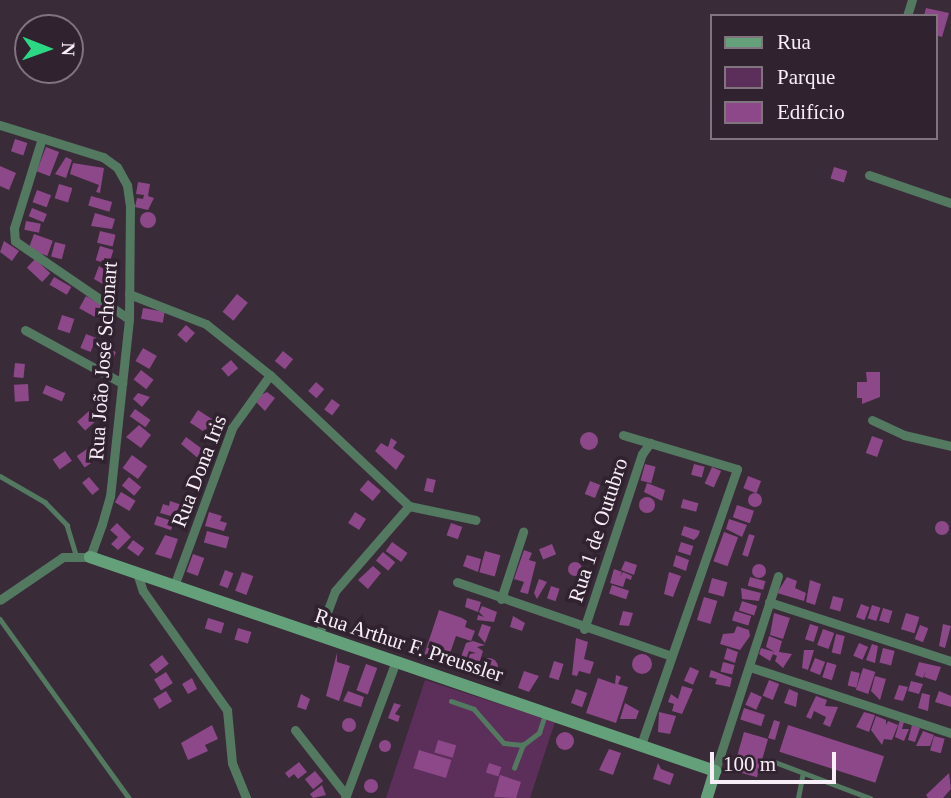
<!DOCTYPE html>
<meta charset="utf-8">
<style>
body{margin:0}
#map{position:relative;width:951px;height:798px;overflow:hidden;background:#3a2b39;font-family:"Times New Roman",serif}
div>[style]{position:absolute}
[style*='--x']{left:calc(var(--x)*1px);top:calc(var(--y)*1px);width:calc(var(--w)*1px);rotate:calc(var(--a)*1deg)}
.green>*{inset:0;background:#5c2e5a}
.building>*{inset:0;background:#8d4889;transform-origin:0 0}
.round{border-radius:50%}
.lane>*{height:4.5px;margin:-2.25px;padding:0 2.25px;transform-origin:2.25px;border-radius:2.25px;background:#537961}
.street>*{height:9px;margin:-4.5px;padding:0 4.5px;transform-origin:4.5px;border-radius:4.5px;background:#537961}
.secondary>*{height:12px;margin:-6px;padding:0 6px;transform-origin:6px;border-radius:6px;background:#64a17b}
span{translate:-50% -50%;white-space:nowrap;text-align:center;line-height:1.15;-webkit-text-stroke:7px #30222f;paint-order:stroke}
.street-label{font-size:21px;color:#f8eef7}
.legend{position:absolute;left:710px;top:14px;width:228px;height:126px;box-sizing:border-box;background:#30222f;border:2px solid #80747f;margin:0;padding:9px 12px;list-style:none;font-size:21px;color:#f8eef7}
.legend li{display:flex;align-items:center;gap:14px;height:35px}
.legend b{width:35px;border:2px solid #80747f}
.north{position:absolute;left:14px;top:14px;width:70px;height:70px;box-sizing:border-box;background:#30222f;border:2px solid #80747f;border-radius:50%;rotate:91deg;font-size:19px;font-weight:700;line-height:28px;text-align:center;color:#f8eef7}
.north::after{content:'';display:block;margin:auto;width:24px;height:32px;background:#2bd884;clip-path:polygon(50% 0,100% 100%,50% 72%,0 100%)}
.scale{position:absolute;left:710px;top:752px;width:126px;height:32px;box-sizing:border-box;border:4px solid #f8eef7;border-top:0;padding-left:9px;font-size:21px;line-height:24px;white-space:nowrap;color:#f8eef7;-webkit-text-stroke:5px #30222f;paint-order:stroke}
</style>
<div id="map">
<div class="green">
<i style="clip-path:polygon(425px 680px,555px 722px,530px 798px,386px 798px)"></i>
</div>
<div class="building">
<i style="clip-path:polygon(926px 8px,949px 13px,942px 37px,935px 35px,935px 16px,924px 16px)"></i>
<i style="left:15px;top:139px;width:13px;height:13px;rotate:18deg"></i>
<i style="left:46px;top:147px;width:14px;height:26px;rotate:21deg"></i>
<i style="clip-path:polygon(66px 157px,72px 160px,66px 178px,55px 174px)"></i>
<i style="clip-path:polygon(73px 163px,104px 168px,100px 193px,96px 192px,99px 185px,70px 174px)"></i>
<i style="clip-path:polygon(0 166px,16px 173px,9px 190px,0 186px)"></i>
<i style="left:834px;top:167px;width:14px;height:12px;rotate:17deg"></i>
<i style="clip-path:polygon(138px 182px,150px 184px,148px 196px,154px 198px,148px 210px,135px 207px,137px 198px,143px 199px,144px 195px,136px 194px)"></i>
<i style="left:59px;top:184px;width:14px;height:15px;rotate:17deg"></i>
<i style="left:37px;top:190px;width:15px;height:13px;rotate:20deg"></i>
<i style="left:91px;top:196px;width:22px;height:10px;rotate:16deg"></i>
<i style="left:32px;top:208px;width:16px;height:9px;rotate:22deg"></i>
<i class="round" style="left:140px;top:212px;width:16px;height:16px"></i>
<i style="clip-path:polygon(95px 213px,115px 219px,112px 229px,91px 226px)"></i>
<i style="left:26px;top:221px;width:15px;height:9px;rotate:11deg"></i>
<i style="left:100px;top:231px;width:16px;height:12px;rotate:14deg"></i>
<i style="left:34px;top:234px;width:20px;height:16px;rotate:20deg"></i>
<i style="clip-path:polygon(4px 241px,19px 251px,12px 261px,0 252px)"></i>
<i style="left:55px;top:242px;width:11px;height:15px;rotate:15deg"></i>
<i style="left:100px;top:246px;width:14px;height:15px;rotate:17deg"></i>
<i style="left:35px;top:259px;width:21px;height:12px;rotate:43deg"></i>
<i style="clip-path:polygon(99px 266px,112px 274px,106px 286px,94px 279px)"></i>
<i style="left:54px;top:277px;width:20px;height:9px;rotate:30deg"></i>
<i style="left:237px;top:294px;width:14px;height:23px;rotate:39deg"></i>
<i style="left:86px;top:296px;width:21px;height:14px;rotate:29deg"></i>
<i style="left:143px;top:308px;width:22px;height:11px;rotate:10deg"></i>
<i style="left:62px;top:315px;width:13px;height:15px;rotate:18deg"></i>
<i style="left:186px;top:325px;width:12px;height:13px;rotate:42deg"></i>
<i style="left:86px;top:334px;width:11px;height:15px;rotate:22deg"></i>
<i style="clip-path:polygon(99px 346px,116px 352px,110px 366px,98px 361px)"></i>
<i style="left:143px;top:348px;width:16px;height:15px;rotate:30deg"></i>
<i style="left:283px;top:351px;width:13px;height:13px;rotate:39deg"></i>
<i style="left:231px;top:360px;width:11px;height:13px;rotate:49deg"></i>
<i style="left:15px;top:363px;width:10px;height:14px;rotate:6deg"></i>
<i style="left:141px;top:370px;width:16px;height:12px;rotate:38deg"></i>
<i style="clip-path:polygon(866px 372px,880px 372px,880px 397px,862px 404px,862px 398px,857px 398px,857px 382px,867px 382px)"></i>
<i style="left:316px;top:382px;width:11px;height:12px;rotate:41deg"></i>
<i style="left:28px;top:384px;width:17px;height:14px;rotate:87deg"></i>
<i style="left:46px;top:385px;width:21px;height:9px;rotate:23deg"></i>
<i style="clip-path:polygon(267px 392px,275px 398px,265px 411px,253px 399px)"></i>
<i style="clip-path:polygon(138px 393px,150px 397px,142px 407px,133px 399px)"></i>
<i style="left:332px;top:399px;width:10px;height:13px;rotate:37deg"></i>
<i style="left:135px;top:409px;width:19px;height:9px;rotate:35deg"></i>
<i style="left:198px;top:410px;width:17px;height:15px;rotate:33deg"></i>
<i style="left:89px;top:411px;width:12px;height:16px;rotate:48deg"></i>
<i style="clip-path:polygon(139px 425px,151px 435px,141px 448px,126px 437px)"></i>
<i class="round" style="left:580px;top:432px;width:18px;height:18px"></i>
<i style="left:872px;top:436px;width:12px;height:18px;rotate:20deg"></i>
<i style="clip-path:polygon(186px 437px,205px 451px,199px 459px,181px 444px)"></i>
<i style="clip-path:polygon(391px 438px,397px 442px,393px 448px,405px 456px,396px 470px,375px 451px,381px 443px,388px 447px)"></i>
<i style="left:90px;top:447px;width:14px;height:16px;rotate:56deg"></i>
<i style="left:65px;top:451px;width:12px;height:15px;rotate:55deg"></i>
<i style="left:132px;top:455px;width:19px;height:16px;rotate:36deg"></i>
<i style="left:645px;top:464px;width:11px;height:17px;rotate:15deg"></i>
<i style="left:694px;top:464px;width:11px;height:11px;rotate:15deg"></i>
<i style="left:712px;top:467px;width:10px;height:18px;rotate:24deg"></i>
<i style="left:748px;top:476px;width:14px;height:13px;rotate:21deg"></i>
<i style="left:89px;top:477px;width:16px;height:9px;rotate:50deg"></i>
<i style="left:129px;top:477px;width:16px;height:11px;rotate:40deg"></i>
<i style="left:427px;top:478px;width:9px;height:13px;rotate:13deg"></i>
<i style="left:368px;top:480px;width:17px;height:13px;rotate:40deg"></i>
<i style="left:590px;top:481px;width:11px;height:14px;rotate:22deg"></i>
<i style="clip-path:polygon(647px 483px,665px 490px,662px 501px,644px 492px)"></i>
<i style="left:121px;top:492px;width:17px;height:12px;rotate:31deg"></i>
<i class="round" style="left:748px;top:493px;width:14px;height:14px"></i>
<i class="round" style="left:639px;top:497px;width:16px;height:16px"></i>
<i style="left:683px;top:499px;width:16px;height:9px;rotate:15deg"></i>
<i style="clip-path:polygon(170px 501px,182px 505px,178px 518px,160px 513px,163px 504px,169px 506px)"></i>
<i style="left:737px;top:505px;width:18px;height:13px;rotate:19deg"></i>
<i style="clip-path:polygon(209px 512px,222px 516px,220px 521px,227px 523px,224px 531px,205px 526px)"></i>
<i style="left:355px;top:512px;width:13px;height:13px;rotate:32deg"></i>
<i style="left:157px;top:516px;width:18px;height:9px;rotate:19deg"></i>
<i style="clip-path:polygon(729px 519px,747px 525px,742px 537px,726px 529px)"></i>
<i class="round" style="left:935px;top:521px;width:14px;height:14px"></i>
<i style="clip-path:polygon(117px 523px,131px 537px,118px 550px,111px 544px,118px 537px,110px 530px)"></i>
<i style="left:451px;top:523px;width:12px;height:13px;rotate:20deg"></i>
<i style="clip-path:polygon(684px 526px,700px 531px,698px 536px,694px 540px,681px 535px)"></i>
<i style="left:207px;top:531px;width:23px;height:12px;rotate:15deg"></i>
<i style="left:724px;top:532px;width:15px;height:31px;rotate:20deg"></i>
<i style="left:749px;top:534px;width:6px;height:22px;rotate:18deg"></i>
<i style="clip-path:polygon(165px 535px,178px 539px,171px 559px,155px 554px)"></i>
<i style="left:133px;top:540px;width:14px;height:10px;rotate:36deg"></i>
<i style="left:392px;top:542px;width:19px;height:11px;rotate:35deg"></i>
<i style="left:681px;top:542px;width:13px;height:10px;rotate:18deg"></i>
<i style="left:552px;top:544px;width:11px;height:14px;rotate:68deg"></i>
<i style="clip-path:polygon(524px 550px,532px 553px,529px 560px,536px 562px,528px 594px,520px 592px,524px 582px,514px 579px)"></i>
<i style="left:485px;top:551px;width:16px;height:22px;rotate:15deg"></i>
<i style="left:383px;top:552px;width:16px;height:11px;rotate:40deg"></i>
<i style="left:193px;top:554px;width:12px;height:19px;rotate:20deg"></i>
<i style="clip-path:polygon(467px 555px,481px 559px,478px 572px,463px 566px)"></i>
<i style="clip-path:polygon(676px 555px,689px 560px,686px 571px,673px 566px)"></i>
<i style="clip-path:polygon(625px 561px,637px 565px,634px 575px,621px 570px)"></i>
<i class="round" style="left:568px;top:562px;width:14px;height:14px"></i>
<i class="round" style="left:752px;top:564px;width:14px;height:14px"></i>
<i style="clip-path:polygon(373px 566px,381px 573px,368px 589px,358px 580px)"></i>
<i style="clip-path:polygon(614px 569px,622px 572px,620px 577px,623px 572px,632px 576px,631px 580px,626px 578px,623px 587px,610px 583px)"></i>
<i style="left:225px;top:570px;width:9px;height:16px;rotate:21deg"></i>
<i style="left:242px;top:572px;width:12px;height:20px;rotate:20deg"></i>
<i style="clip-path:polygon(669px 572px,681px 576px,673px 597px,664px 594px)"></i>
<i style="left:750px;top:577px;width:16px;height:9px;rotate:15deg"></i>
<i style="clip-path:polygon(787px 577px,797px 581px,795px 588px,806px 593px,804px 601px,777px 593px)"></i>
<i style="left:712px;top:578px;width:16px;height:15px;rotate:15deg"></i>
<i style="clip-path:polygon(539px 579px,547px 582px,537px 599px,534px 593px)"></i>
<i style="clip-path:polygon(810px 580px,821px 584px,815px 605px,806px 602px)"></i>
<i style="left:612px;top:585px;width:18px;height:9px;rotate:19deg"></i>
<i style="left:551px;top:586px;width:9px;height:13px;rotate:18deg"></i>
<i style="clip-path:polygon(741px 588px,761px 593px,759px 601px,742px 599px)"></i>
<i style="left:833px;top:596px;width:11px;height:13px;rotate:15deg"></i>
<i style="left:704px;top:597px;width:14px;height:24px;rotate:17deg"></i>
<i style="clip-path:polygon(467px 598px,481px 602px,478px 612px,465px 607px)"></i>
<i style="left:742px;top:601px;width:16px;height:10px;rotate:18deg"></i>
<i style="left:861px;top:604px;width:9px;height:14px;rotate:21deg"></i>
<i style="left:872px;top:605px;width:9px;height:14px;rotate:18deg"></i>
<i style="clip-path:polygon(482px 606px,497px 612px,494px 622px,477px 620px,478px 615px,484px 617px,479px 612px)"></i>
<i style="left:883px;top:608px;width:10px;height:13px;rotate:17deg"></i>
<i style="clip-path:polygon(439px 610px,462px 618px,467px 621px,465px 627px,475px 631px,471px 641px,456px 636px,447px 662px,424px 655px)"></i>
<i style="clip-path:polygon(623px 611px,633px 613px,629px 626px,619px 625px)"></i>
<i style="left:735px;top:611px;width:17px;height:10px;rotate:17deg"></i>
<i style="clip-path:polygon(774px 613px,790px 618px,783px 639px,770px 635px)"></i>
<i style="left:906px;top:613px;width:14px;height:17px;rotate:17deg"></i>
<i style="clip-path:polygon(513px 616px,525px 623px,522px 631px,510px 627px)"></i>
<i style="left:208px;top:618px;width:17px;height:11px;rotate:17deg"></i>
<i style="clip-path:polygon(482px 624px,491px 627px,485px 643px,478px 635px)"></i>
<i style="left:810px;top:624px;width:9px;height:16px;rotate:18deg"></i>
<i style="clip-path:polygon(943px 624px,951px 626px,945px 648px,939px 646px)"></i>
<i style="left:920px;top:625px;width:9px;height:15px;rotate:21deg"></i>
<i style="clip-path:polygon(737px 626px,749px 630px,750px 636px,740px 650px,720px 644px,723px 634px,734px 633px)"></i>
<i style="left:238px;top:628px;width:14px;height:12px;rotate:17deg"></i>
<i style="left:823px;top:629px;width:12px;height:17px;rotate:20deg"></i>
<i style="left:836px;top:634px;width:9px;height:19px;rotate:13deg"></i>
<i style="clip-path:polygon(769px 636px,782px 641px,779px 652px,792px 654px,783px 668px,775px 661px,777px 656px,773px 654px,770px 661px,759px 654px,761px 648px,775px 652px,766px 647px)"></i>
<i style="clip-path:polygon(576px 638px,588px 642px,584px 659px,594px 662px,590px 674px,579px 671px,577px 676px,572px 675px)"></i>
<i style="clip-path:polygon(473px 641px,485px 645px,477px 647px,483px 651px,479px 664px,468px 660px,470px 654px,476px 653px,469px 651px,466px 659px,461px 657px,466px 643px)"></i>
<i style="left:859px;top:643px;width:10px;height:14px;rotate:24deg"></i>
<i style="clip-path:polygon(872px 644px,878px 646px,875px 663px,866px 660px)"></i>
<i style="clip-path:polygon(727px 648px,738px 652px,735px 663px,724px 659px)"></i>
<i style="left:883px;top:648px;width:12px;height:15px;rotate:14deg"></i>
<i style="clip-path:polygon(804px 650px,814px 650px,808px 670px,802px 668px)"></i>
<i style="clip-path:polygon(337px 653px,337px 662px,350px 666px,339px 701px,326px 696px)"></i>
<i class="round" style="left:632px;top:654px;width:20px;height:20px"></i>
<i style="left:162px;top:655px;width:11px;height:16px;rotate:52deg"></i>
<i class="round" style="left:480px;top:658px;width:18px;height:18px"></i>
<i style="left:815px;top:658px;width:11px;height:14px;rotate:22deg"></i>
<i style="left:554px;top:661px;width:10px;height:17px;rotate:17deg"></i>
<i style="left:723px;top:662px;width:12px;height:10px;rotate:14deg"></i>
<i style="left:827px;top:662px;width:10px;height:16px;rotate:17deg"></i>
<i style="clip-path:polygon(919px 662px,941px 667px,936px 681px,924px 677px,926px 670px,923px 678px,915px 675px)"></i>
<i style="left:366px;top:664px;width:12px;height:28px;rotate:20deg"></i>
<i style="left:690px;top:667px;width:10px;height:15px;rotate:24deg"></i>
<i style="left:863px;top:668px;width:13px;height:23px;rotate:18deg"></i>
<i style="clip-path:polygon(711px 670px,732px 678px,730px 687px,715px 684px,717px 679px,709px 677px)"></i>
<i style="clip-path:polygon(524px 671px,539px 676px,529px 692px,518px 688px)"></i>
<i style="left:851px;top:671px;width:9px;height:15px;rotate:13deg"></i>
<i style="left:166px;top:672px;width:13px;height:14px;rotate:58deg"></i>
<i style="clip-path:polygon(616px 675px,621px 677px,618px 684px,628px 687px,616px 723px,586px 713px,598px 678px,615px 684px)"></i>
<i style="clip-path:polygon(875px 676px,886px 679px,880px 700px,871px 691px)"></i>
<i style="clip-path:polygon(192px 678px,197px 689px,188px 694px,182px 684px)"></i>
<i style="left:769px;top:680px;width:11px;height:17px;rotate:22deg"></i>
<i style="clip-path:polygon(911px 681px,923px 684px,919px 694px,908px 691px)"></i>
<i style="clip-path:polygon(899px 685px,908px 687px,903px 701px,894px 699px)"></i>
<i style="clip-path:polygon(682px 686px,693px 689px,682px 714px,672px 711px,674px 704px,668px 702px,671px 694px,678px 699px)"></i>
<i style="left:576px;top:689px;width:12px;height:15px;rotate:20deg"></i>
<i style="clip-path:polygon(789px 689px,798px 693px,796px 707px,784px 703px)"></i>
<i style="left:166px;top:691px;width:12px;height:15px;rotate:59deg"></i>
<i style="clip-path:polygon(348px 691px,364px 697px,361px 707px,343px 701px)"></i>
<i style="clip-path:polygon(939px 691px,951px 696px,951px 707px,935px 702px)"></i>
<i style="left:751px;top:692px;width:12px;height:14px;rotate:24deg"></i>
<i style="clip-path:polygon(922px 693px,930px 695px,928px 711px,918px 708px)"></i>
<i style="clip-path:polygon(301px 694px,310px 699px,306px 710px,297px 707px)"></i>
<i style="clip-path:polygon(816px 696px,827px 700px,825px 706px,838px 707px,830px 727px,823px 724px,826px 717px,814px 711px,811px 719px,806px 717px)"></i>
<i style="clip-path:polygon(394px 703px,401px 705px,395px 714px,400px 716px,398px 722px,388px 718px)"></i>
<i style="clip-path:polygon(625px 703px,639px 711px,636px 719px,620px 719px)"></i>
<i style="left:744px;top:708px;width:22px;height:12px;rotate:18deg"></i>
<i style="clip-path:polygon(659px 712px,676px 716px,670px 734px,658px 732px)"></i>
<i style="clip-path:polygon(864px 712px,875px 715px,869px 732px,856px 727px)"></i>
<i style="clip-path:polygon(876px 716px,886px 720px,886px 725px,888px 721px,898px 725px,892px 740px,884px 739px,882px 745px,871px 730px)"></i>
<i class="round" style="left:342px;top:718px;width:14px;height:14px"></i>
<i style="clip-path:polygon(774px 720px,780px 722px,775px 740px,768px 738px)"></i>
<i style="clip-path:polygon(900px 720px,904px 722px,902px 729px,909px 729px,904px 741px,895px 737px)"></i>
<i style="clip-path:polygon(212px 725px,218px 739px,205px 745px,208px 751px,188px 760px,181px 743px)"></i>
<i style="left:788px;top:725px;width:101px;height:28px;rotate:18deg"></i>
<i style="clip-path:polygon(912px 725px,920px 728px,915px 742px,908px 740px)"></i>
<i style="clip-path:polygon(923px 731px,934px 735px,930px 746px,916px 746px)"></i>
<i class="round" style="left:556px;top:732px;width:18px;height:18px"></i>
<i style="left:744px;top:732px;width:25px;height:40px;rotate:16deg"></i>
<i style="left:934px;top:736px;width:11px;height:15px;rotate:15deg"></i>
<i class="round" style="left:379px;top:740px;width:12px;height:12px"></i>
<i style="left:438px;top:740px;width:19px;height:13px;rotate:16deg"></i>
<i style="clip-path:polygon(609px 749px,621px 753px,613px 775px,599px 770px)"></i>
<i style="left:419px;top:750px;width:34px;height:19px;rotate:17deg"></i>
<i style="clip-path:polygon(299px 762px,307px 772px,298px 779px,294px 774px,289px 778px,285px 773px)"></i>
<i style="left:489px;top:763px;width:13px;height:10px;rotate:18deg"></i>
<i style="clip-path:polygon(658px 763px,661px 769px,674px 774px,670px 785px,653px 779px)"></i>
<i style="left:315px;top:771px;width:13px;height:13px;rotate:51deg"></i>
<i style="clip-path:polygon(949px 773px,951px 789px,943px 798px,928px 798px,926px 795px)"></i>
<i style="clip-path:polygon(500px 775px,521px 782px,516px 798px,494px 797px)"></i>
<i class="round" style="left:364px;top:779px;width:14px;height:14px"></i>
<i style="clip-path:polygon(322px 785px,326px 795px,313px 798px,310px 794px)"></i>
</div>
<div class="lane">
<i style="--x:0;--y:476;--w:52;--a:30"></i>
<i style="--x:45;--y:502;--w:32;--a:46"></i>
<i style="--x:67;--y:525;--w:31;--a:73"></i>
<i style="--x:0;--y:619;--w:221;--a:54.2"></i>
<i style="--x:451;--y:701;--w:24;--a:19"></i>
<i style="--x:474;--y:709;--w:45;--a:48.6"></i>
<i style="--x:504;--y:743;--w:19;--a:6"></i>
<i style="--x:523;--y:745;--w:20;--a:-37"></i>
<i style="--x:539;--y:733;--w:19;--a:-72"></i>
<i style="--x:775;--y:762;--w:102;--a:20.8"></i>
<i style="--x:514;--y:768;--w:25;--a:-69"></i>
<i style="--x:798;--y:798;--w:25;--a:-79"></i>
</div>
<div class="street">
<i style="--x:907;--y:16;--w:17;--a:-73"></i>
<i style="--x:0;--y:125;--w:108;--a:17.3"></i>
<i style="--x:103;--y:157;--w:17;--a:36"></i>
<i style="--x:117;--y:167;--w:21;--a:61"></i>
<i style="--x:127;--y:185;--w:21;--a:82"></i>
<i style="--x:130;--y:206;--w:113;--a:90.5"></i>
<i style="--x:129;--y:319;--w:178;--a:96.1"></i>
<i style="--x:110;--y:496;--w:29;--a:106"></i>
<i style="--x:102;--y:524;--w:35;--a:110"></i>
<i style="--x:90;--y:557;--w:27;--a:180"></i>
<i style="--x:63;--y:557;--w:76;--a:145.7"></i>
<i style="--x:42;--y:138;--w:94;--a:107.3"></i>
<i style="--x:14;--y:228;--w:13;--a:86"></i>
<i style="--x:15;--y:241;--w:138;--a:34.4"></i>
<i style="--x:869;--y:175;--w:87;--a:18.9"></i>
<i style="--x:129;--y:294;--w:83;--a:21.3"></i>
<i style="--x:206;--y:324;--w:82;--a:38.6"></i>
<i style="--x:270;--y:375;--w:191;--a:43.3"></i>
<i style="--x:409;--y:506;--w:68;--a:11.8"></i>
<i style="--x:25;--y:330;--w:111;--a:28.7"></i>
<i style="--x:872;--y:420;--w:35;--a:25"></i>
<i style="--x:904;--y:435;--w:48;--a:13.2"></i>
<i style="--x:623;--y:435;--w:119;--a:16.6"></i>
<i style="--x:737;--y:469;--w:292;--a:109.2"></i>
<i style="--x:137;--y:573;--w:19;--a:72"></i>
<i style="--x:143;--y:591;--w:146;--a:54.8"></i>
<i style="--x:227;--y:710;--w:53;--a:84.6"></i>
<i style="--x:232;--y:763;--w:38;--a:68"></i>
<i style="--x:457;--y:582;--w:227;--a:19"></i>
<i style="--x:174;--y:586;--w:168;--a:-69.8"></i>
<i style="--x:232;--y:428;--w:65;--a:-54.4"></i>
<i style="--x:501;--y:599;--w:71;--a:-71.8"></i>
<i style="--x:769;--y:602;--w:191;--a:18"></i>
<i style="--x:584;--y:629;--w:184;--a:-71.7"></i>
<i style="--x:642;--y:454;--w:14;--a:-54"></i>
<i style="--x:318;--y:636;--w:48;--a:-69.3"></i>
<i style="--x:335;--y:591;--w:113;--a:-49"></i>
<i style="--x:750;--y:667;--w:212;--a:18.2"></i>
<i style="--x:295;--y:730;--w:83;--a:51.9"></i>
<i style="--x:715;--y:771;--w:205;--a:-72.1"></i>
<i style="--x:345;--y:798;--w:146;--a:-69.6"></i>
</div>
<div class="secondary">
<i style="--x:90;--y:557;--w:661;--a:18.9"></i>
<i style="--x:715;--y:771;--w:28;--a:107"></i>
</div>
<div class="street-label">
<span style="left:103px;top:361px;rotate:-86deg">Rua João José Schonart</span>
<span style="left:199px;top:471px;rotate:-69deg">Rua Dona Iris</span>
<span style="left:598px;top:530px;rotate:-72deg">Rua 1 de Outubro</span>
<span style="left:409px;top:645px;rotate:18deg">Rua Arthur F. Preussler</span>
</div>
<ul class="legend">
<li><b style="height:9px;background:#64a17b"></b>Rua</li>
<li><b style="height:19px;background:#5c2e5a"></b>Parque</li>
<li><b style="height:19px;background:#8d4889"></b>Edifício</li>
</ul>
<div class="north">N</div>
<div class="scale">100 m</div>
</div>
